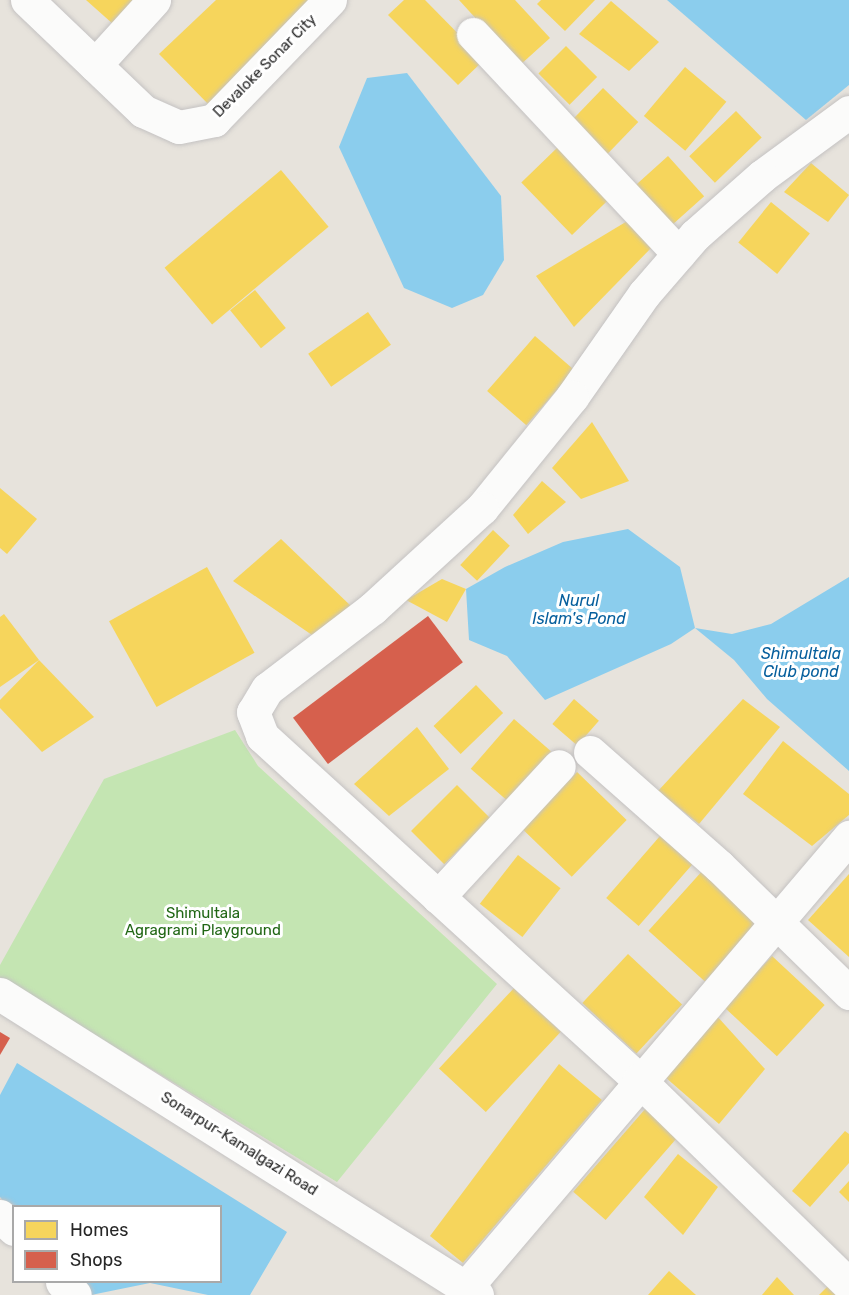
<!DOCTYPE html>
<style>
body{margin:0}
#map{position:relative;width:849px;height:1295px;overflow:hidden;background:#e7e3dc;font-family:Rubik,sans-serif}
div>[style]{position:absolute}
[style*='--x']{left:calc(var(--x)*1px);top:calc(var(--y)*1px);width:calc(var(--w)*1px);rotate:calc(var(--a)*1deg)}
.green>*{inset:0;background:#c4e5b2}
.water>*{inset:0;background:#8bcded}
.homes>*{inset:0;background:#f6d55c;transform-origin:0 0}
.shops>*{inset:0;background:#d6604d;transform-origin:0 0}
.roads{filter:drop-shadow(0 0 2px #c4c2c2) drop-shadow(0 0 2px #c4c2c2)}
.street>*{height:33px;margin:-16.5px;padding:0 16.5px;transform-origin:16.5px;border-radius:16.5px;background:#fbfbfa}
.secondary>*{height:33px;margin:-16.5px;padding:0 16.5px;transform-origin:16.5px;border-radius:16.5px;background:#fbfbfa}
span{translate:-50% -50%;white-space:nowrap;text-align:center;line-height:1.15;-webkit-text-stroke:6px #fff;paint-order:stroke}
.street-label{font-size:15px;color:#272727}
.park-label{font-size:15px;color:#216715}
.water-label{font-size:16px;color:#065f9d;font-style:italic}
.legend{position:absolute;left:12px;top:1205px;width:210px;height:78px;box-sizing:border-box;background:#fff;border:2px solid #a9a9a9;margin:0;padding:8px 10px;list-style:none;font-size:18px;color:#272727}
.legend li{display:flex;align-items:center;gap:12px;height:30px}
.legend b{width:30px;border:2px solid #a9a9a9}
</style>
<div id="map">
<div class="green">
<i style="clip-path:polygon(235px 730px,258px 766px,497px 984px,337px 1182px,0 977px,0 965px,104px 779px)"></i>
</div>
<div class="water">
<i style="clip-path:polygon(667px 0,849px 0,849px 85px,806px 120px)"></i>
<i style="clip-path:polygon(407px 73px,501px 196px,504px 260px,483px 295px,452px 308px,404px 288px,339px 147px,367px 78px)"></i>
<i style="clip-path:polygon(628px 529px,680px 567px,695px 628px,732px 634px,771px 624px,849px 577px,849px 771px,767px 699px,734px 660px,695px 628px,671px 644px,545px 700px,507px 656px,469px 640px,466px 589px,505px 567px,563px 542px)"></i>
<i style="clip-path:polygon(17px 1063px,287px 1232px,250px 1295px,208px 1295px,150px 1283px,91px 1295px,78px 1282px,220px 1282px,220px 1206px,14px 1206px,13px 1212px,0 1197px,0 1095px)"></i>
</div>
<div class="homes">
<i style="clip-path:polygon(86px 0,134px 0,113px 24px)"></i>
<i style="clip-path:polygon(216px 0,321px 0,212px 108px,159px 54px)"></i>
<i style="clip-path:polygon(404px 0,425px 0,484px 60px,458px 85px,388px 15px)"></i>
<i style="clip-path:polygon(459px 0,515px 0,550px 38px,519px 66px)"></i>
<i style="clip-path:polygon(541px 0,595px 0,565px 31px,537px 4px)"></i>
<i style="clip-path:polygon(611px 1px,659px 42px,629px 71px,579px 34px)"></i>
<i style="left:566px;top:46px;width:44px;height:39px;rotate:45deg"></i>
<i style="left:685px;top:67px;width:54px;height:64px;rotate:40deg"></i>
<i style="left:603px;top:88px;width:49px;height:52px;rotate:44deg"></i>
<i style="left:736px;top:111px;width:37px;height:65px;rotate:46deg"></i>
<i style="left:558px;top:147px;width:73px;height:51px;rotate:46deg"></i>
<i style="left:668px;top:156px;width:54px;height:50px;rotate:48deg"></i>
<i style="clip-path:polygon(811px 163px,849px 195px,828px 222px,784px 192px)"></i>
<i style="left:281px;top:170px;width:74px;height:152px;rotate:50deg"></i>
<i style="left:771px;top:202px;width:50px;height:52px;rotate:39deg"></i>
<i style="clip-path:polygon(629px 220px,654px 245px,574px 327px,536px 276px)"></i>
<i style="left:255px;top:290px;width:49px;height:32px;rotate:51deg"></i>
<i style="left:368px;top:312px;width:40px;height:73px;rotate:55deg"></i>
<i style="left:535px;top:336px;width:52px;height:73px;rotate:41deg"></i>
<i style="clip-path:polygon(592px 422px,629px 481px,581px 499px,552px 468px)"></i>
<i style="clip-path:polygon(542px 481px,566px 502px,528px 534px,513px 515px)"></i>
<i style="clip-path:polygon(0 488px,37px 519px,7px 554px,0 548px)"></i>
<i style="left:493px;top:530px;width:23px;height:48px;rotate:43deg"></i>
<i style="clip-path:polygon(281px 539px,352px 607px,312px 635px,233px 581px)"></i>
<i style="left:207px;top:567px;width:98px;height:112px;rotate:61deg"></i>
<i style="clip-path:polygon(442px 579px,466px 589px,447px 622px,406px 600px)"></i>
<i style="clip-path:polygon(4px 614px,39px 660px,0 687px,0 617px)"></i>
<i style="clip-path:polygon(39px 660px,94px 717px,42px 752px,0 708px,0 700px)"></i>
<i style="left:476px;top:685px;width:39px;height:59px;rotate:46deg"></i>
<i style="left:574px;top:699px;width:33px;height:33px;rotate:41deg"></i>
<i style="clip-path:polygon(743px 699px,780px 727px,699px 824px,658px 791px)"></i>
<i style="left:514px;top:719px;width:49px;height:66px;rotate:41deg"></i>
<i style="clip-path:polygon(417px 727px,449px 769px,389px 816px,354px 784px)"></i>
<i style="clip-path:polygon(783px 741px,849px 794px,849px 815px,812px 846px,743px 794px)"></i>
<i style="left:577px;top:772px;width:69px;height:79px;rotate:44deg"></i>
<i style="left:457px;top:785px;width:47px;height:65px;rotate:45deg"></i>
<i style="left:660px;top:836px;width:43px;height:82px;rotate:41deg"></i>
<i style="left:518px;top:855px;width:54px;height:62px;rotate:38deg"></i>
<i style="left:704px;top:869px;width:76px;height:83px;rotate:42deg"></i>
<i style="clip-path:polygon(849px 874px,849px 957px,808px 920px)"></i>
<i style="left:628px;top:954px;width:74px;height:67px;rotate:43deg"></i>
<i style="left:772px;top:956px;width:72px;height:70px;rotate:43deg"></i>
<i style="left:514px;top:988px;width:64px;height:110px;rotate:43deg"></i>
<i style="clip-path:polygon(716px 1015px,765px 1069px,719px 1124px,665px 1077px)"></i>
<i style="clip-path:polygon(559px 1064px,602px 1100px,463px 1263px,430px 1236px)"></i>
<i style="left:646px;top:1108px;width:43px;height:111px;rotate:41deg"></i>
<i style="clip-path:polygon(845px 1131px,849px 1134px,849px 1163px,810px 1207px,792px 1191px)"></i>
<i style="clip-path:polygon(678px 1154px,718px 1187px,683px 1235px,644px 1197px)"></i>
<i style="clip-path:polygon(849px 1181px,849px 1202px,839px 1192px)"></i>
<i style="clip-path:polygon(669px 1271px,696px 1295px,648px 1295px)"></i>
<i style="clip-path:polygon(777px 1277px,794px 1295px,762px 1295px)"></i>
<i style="clip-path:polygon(835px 1279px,849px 1295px,819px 1295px)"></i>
</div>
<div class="shops">
<i style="left:428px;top:616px;width:58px;height:169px;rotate:53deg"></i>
<i style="clip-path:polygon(0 1032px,10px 1038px,0 1055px)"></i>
</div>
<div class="roads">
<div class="street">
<i style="--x:27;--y:0;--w:161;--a:43.7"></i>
<i style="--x:143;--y:111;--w:39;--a:24"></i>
<i style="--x:179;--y:127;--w:36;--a:-11"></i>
<i style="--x:214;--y:120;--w:167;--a:-46"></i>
<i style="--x:473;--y:34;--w:301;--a:46.9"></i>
<i style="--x:95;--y:65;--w:88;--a:-47.8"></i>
<i style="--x:849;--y:112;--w:108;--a:143.7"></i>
<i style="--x:762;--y:176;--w:89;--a:138.6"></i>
<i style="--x:695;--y:235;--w:78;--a:130.8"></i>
<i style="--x:644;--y:294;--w:126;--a:125"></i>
<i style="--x:572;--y:397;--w:143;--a:129"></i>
<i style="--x:482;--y:508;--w:148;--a:137.5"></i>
<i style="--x:373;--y:608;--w:133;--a:142.6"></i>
<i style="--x:267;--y:689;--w:27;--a:121"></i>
<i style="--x:253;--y:712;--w:26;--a:69"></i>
<i style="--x:262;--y:736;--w:510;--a:42.38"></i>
<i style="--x:639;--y:1080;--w:293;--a:44.3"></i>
<i style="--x:590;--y:752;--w:172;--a:41.5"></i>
<i style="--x:719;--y:866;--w:182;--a:44.3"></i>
<i style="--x:438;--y:897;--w:178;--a:-47.3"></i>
<i style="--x:0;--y:1216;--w:19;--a:43"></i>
<i style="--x:62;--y:1282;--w:18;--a:45"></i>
<i style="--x:467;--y:1286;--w:590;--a:-49.61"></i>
</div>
<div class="secondary">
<i style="--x:0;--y:994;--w:564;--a:32.25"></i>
</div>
</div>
<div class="street-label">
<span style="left:265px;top:66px;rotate:-45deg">Devaloke Sonar City</span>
<span style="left:239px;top:1144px;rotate:32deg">Sonarpur-Kamalgazi Road</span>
</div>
<div class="park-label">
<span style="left:203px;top:922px">Shimultala<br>Agragrami Playground</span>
</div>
<div class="water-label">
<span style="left:579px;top:610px">Nurul<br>Islam's Pond</span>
<span style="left:801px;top:663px">Shimultala<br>Club pond</span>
</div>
<ul class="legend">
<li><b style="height:16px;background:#f6d55c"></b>Homes</li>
<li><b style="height:16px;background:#d6604d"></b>Shops</li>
</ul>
</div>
